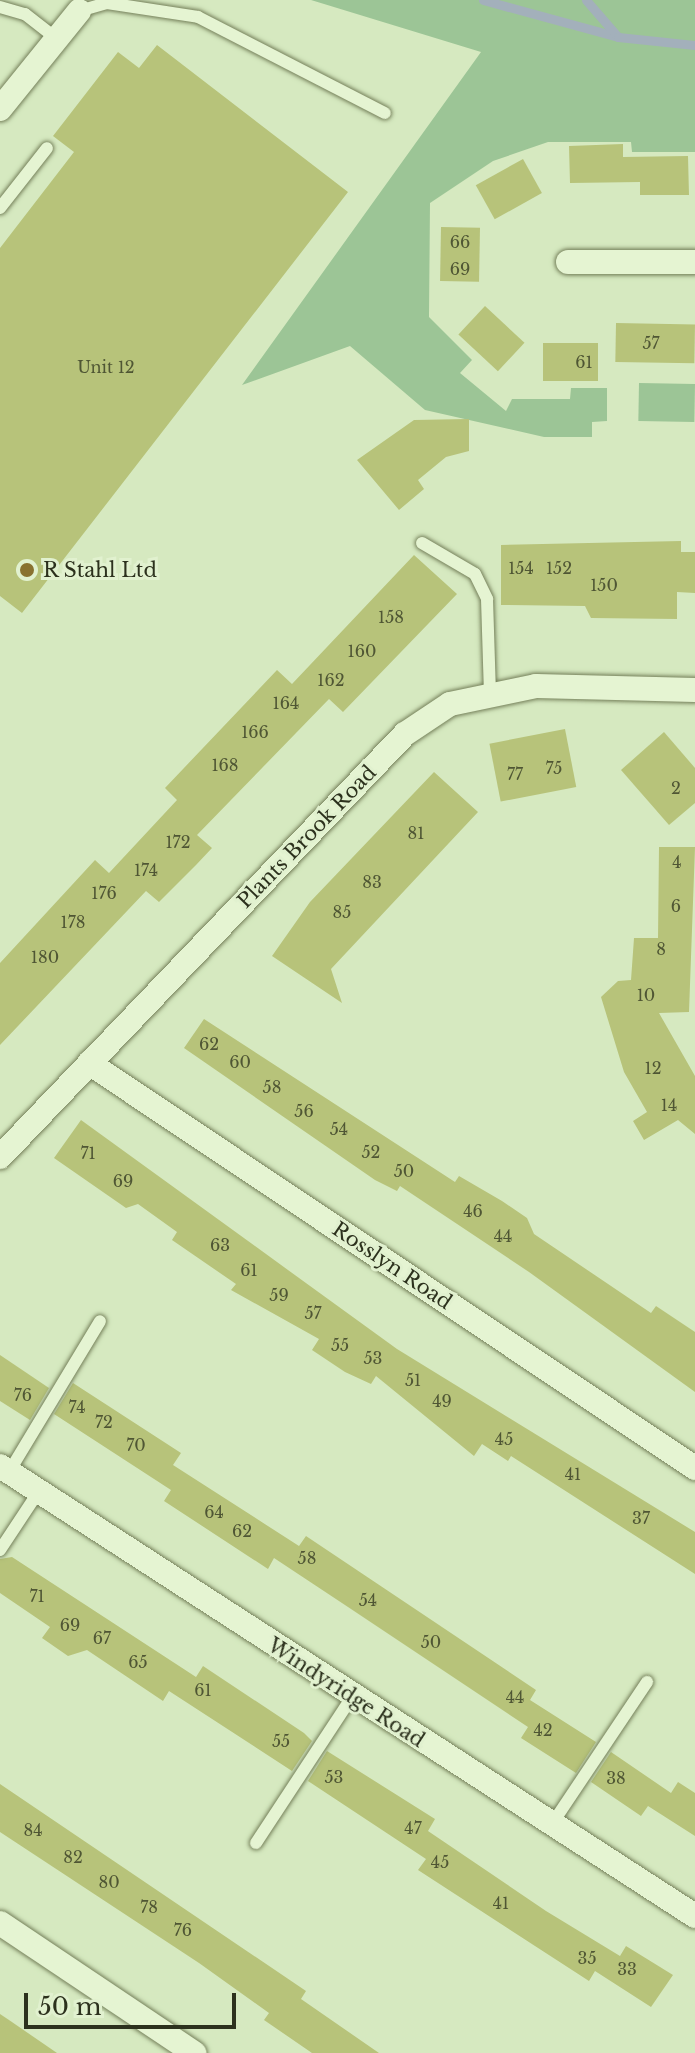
<!DOCTYPE html>
<style>
body{margin:0}
#map{position:relative;width:695px;height:2053px;overflow:hidden;background:#d6e9c0;font-family:"Libre Baskerville",serif}
div>[style]{position:absolute}
[style*='--x']{left:calc(var(--x)*1px);top:calc(var(--y)*1px);width:calc(var(--w)*1px);rotate:calc(var(--a)*1deg)}
.green>*{inset:0;background:#9cc596;transform-origin:0 0}
.stream>*{height:9px;margin:-4.5px;padding:0 4.5px;transform-origin:4.5px;border-radius:4.5px;background:#a3b0bb}
.building>*{inset:0;background:#b7c37a;transform-origin:0 0}
.roads{filter:drop-shadow(0 0 2px #75805a) drop-shadow(0 0 2px #75805a)}
.service>*{height:12px;margin:-6px;padding:0 6px;transform-origin:6px;border-radius:6px;background:#e5f4d2}
.minor>*{height:24px;margin:-12px;padding:0 12px;transform-origin:12px;border-radius:12px;background:#e5f4d2}
.dots>*{width:22px;height:22px;translate:-50% -50%;box-sizing:border-box;border:4px solid #e1f1cf;border-radius:50%}
span{translate:-50% -50%;white-space:nowrap;text-align:center;line-height:1.15;-webkit-text-stroke:6px #e1f1cf;paint-order:stroke}
.number-label{font-size:16px;color:#4f5634}
.number-label span{-webkit-text-stroke-width:0}
.poi-label{font-size:20px;color:#2c311d}
.left{translate:0 -50%;text-align:left}
.street-label{font-size:20px;color:#2c311d}
.scale{position:absolute;left:24px;top:1993px;width:212px;height:36px;box-sizing:border-box;border:4px solid #2c311d;border-top:0;padding-left:10px;font-size:24px;line-height:28px;white-space:nowrap;color:#2c311d;-webkit-text-stroke:6px #e1f1cf;paint-order:stroke}
</style>
<div id="map">
<div class="green">
<i style="clip-path:polygon(311px 0,695px 0,695px 152px,632px 152px,631px 142px,548px 142px,493px 161px,430px 203px,429px 317px,472px 360px,460px 373px,506px 411px,512px 399px,570px 399px,571px 388px,607px 388px,607px 421px,592px 422px,592px 437px,544px 437px,425px 410px,350px 346px,242px 385px,481px 52px)"></i>
<i style="left:639px;top:383px;width:56px;height:38px;rotate:1deg"></i>
</div>
<div class="stream">
<i style="--x:483;--y:0;--w:140;--a:15.3"></i>
<i style="--x:586;--y:0;--w:49;--a:49.1"></i>
<i style="--x:618;--y:37;--w:77;--a:5.9"></i>
</div>
<div class="building">
<i style="clip-path:polygon(157px 45px,348px 192px,22px 613px,0 596px,0 248px,74px 152px,53px 136px,118px 52px,139px 68px)"></i>
<i style="clip-path:polygon(623px 144px,623px 157px,688px 156px,689px 195px,640px 195px,640px 182px,570px 183px,569px 146px)"></i>
<i style="left:523px;top:159px;width:39px;height:54px;rotate:61deg"></i>
<i style="left:441px;top:227px;width:39px;height:54px;rotate:1deg"></i>
<i style="left:485px;top:306px;width:54px;height:39px;rotate:43deg"></i>
<i style="left:616px;top:323px;width:79px;height:39px;rotate:1deg"></i>
<i style="left:543px;top:343px;width:55px;height:38px"></i>
<i style="clip-path:polygon(469px 419px,469px 451px,446px 457px,418px 480px,424px 489px,399px 510px,357px 460px,414px 420px)"></i>
<i style="clip-path:polygon(681px 541px,681px 552px,695px 552px,695px 593px,677px 592px,677px 619px,591px 618px,585px 606px,501px 605px,501px 545px)"></i>
<i style="clip-path:polygon(414px 555px,457px 594px,343px 712px,329px 699px,197px 835px,212px 848px,196px 865px,159px 902px,146px 891px,0 1045px,0 963px,95px 860px,109px 873px,177px 800px,165px 788px,277px 670px,292px 684px)"></i>
<i style="left:565px;top:729px;width:59px;height:77px;rotate:79deg"></i>
<i style="clip-path:polygon(664px 732px,695px 768px,695px 803px,669px 825px,621px 770px)"></i>
<i style="clip-path:polygon(434px 772px,478px 812px,331px 969px,342px 1003px,272px 956px,310px 902px)"></i>
<i style="clip-path:polygon(659px 847px,695px 847px,689px 1012px,659px 1013px,695px 1076px,695px 1134px,678px 1120px,644px 1140px,633px 1121px,647px 1112px,624px 1072px,601px 997px,618px 981px,631px 980px,634px 938px,658px 938px)"></i>
<i style="clip-path:polygon(204px 1019px,455px 1182px,459px 1176px,502px 1201px,527px 1218px,534px 1234px,651px 1313px,656px 1306px,695px 1332px,695px 1392px,529px 1272px,400px 1186px,397px 1191px,375px 1180px,184px 1048px)"></i>
<i style="clip-path:polygon(81px 1120px,397px 1349px,695px 1532px,695px 1574px,511px 1456px,508px 1461px,482px 1444px,474px 1456px,376px 1376px,371px 1384px,345px 1372px,312px 1350px,319px 1339px,231px 1290px,236px 1284px,172px 1240px,177px 1232px,138px 1204px,126px 1208px,54px 1158px)"></i>
<i style="clip-path:polygon(0 1355px,49px 1388px,30px 1420px,0 1401px)"></i>
<i style="clip-path:polygon(73px 1383px,181px 1453px,173px 1465px,299px 1546px,306px 1536px,536px 1690px,530px 1700px,596px 1742px,576px 1773px,521px 1738px,528px 1727px,348px 1607px,274px 1558px,268px 1569px,164px 1501px,171px 1490px,54px 1414px)"></i>
<i style="clip-path:polygon(12px 1557px,196px 1677px,203px 1666px,304px 1733px,312px 1741px,292px 1771px,169px 1691px,163px 1701px,87px 1650px,68px 1656px,42px 1638px,50px 1627px,0 1593px,0 1559px)"></i>
<i style="clip-path:polygon(327px 1751px,435px 1819px,428px 1831px,546px 1911px,620px 1956px,626px 1946px,673px 1975px,651px 2007px,595px 1971px,589px 1981px,418px 1870px,426px 1859px,308px 1781px)"></i>
<i style="clip-path:polygon(611px 1752px,671px 1793px,678px 1782px,695px 1793px,695px 1836px,648px 1806px,641px 1816px,591px 1782px)"></i>
<i style="clip-path:polygon(0 1784px,306px 1991px,301px 1999px,379px 2053px,312px 2053px,264px 2020px,269px 2013px,199px 1963px,0 1832px)"></i>
<i style="clip-path:polygon(0 2014px,9px 2020px,57px 2053px,0 2053px)"></i>
</div>
<div class="roads">
<div class="service">
<i style="--x:0;--y:7;--w:26;--a:16"></i>
<i style="--x:25;--y:14;--w:39;--a:38"></i>
<i style="--x:79;--y:11;--w:29;--a:-16"></i>
<i style="--x:107;--y:3;--w:92;--a:8.7"></i>
<i style="--x:198;--y:17;--w:210;--a:27.2"></i>
<i style="--x:0;--y:208;--w:76;--a:-51.9"></i>
<i style="--x:422;--y:543;--w:61;--a:30.3"></i>
<i style="--x:475;--y:574;--w:28;--a:64"></i>
<i style="--x:487;--y:599;--w:93;--a:88.2"></i>
<i style="--x:9;--y:1472;--w:176;--a:-58.9"></i>
<i style="--x:0;--y:1550;--w:71;--a:-56.5"></i>
<i style="--x:552;--y:1824;--w:171;--a:-56.2"></i>
<i style="--x:256;--y:1843;--w:175;--a:-56.7"></i>
</div>
<div class="minor">
<i style="--x:0;--y:109;--w:126;--a:-51.1"></i>
<i style="--x:568;--y:262;--w:127;--a:0"></i>
<i style="--x:89;--y:1063;--w:729;--a:33.76"></i>
<i style="--x:0;--y:1157;--w:586;--a:-46.25"></i>
<i style="--x:405;--y:734;--w:54;--a:-33.7"></i>
<i style="--x:450;--y:704;--w:88;--a:-11.8"></i>
<i style="--x:536;--y:686;--w:159;--a:1.4"></i>
<i style="--x:0;--y:1466;--w:828;--a:32.92"></i>
<i style="--x:0;--y:1923;--w:234;--a:33.8"></i>
</div>
</div>
<div class="dots">
<i style="left:27px;top:570px;background:#897230"></i>
</div>
<div class="number-label">
<span style="left:460px;top:242px">66</span>
<span style="left:460px;top:269px">69</span>
<span style="left:651px;top:343px">57</span>
<span style="left:584px;top:362px">61</span>
<span style="left:106px;top:367px">Unit 12</span>
<span style="left:521px;top:568px">154</span>
<span style="left:559px;top:568px">152</span>
<span style="left:604px;top:585px">150</span>
<span style="left:391px;top:617px">158</span>
<span style="left:362px;top:651px">160</span>
<span style="left:331px;top:680px">162</span>
<span style="left:286px;top:703px">164</span>
<span style="left:255px;top:732px">166</span>
<span style="left:225px;top:765px">168</span>
<span style="left:554px;top:768px">75</span>
<span style="left:515px;top:774px">77</span>
<span style="left:676px;top:788px">2</span>
<span style="left:416px;top:833px">81</span>
<span style="left:178px;top:842px">172</span>
<span style="left:677px;top:862px">4</span>
<span style="left:146px;top:870px">174</span>
<span style="left:372px;top:882px">83</span>
<span style="left:104px;top:893px">176</span>
<span style="left:676px;top:906px">6</span>
<span style="left:342px;top:912px">85</span>
<span style="left:73px;top:922px">178</span>
<span style="left:661px;top:949px">8</span>
<span style="left:45px;top:957px">180</span>
<span style="left:646px;top:995px">10</span>
<span style="left:209px;top:1044px">62</span>
<span style="left:240px;top:1062px">60</span>
<span style="left:653px;top:1068px">12</span>
<span style="left:272px;top:1087px">58</span>
<span style="left:669px;top:1105px">14</span>
<span style="left:304px;top:1111px">56</span>
<span style="left:339px;top:1129px">54</span>
<span style="left:371px;top:1152px">52</span>
<span style="left:88px;top:1153px">71</span>
<span style="left:404px;top:1171px">50</span>
<span style="left:123px;top:1181px">69</span>
<span style="left:473px;top:1211px">46</span>
<span style="left:503px;top:1236px">44</span>
<span style="left:220px;top:1245px">63</span>
<span style="left:249px;top:1270px">61</span>
<span style="left:279px;top:1295px">59</span>
<span style="left:313px;top:1313px">57</span>
<span style="left:340px;top:1345px">55</span>
<span style="left:373px;top:1358px">53</span>
<span style="left:413px;top:1380px">51</span>
<span style="left:23px;top:1395px">76</span>
<span style="left:442px;top:1401px">49</span>
<span style="left:77px;top:1407px">74</span>
<span style="left:104px;top:1422px">72</span>
<span style="left:504px;top:1439px">45</span>
<span style="left:136px;top:1445px">70</span>
<span style="left:573px;top:1474px">41</span>
<span style="left:214px;top:1512px">64</span>
<span style="left:641px;top:1518px">37</span>
<span style="left:242px;top:1531px">62</span>
<span style="left:307px;top:1558px">58</span>
<span style="left:37px;top:1596px">71</span>
<span style="left:368px;top:1600px">54</span>
<span style="left:70px;top:1625px">69</span>
<span style="left:102px;top:1638px">67</span>
<span style="left:431px;top:1642px">50</span>
<span style="left:138px;top:1662px">65</span>
<span style="left:203px;top:1690px">61</span>
<span style="left:515px;top:1697px">44</span>
<span style="left:543px;top:1730px">42</span>
<span style="left:281px;top:1741px">55</span>
<span style="left:334px;top:1777px">53</span>
<span style="left:616px;top:1778px">38</span>
<span style="left:413px;top:1828px">47</span>
<span style="left:33px;top:1830px">84</span>
<span style="left:73px;top:1857px">82</span>
<span style="left:440px;top:1862px">45</span>
<span style="left:109px;top:1882px">80</span>
<span style="left:501px;top:1903px">41</span>
<span style="left:149px;top:1907px">78</span>
<span style="left:183px;top:1930px">76</span>
<span style="left:587px;top:1958px">35</span>
<span style="left:627px;top:1969px">33</span>
</div>
<div class="poi-label">
<span class="left" style="left:43px;top:570px">R Stahl Ltd</span>
</div>
<div class="street-label">
<span style="left:307px;top:837px;rotate:-46deg">Plants Brook Road</span>
<span style="left:392px;top:1266px;rotate:34deg">Rosslyn Road</span>
<span style="left:346px;top:1693px;rotate:33deg">Windyridge Road</span>
</div>
<div class="scale">50 m</div>
</div>
